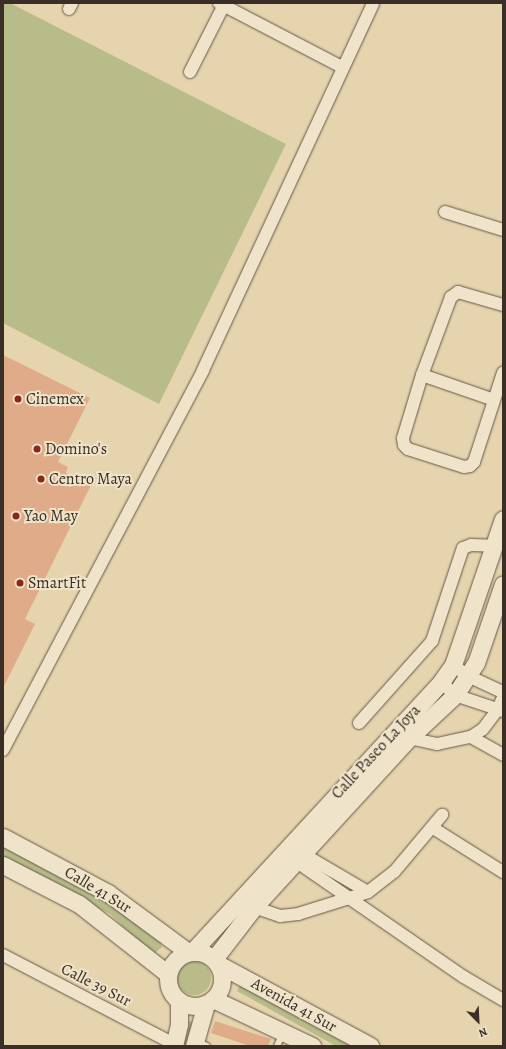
<!DOCTYPE html>
<style>
body{margin:0}
#map{position:relative;width:506px;height:1049px;overflow:hidden;background:#e6d4ae;font-family:Alegreya,serif}
div>[style]{position:absolute}
[style*='--x']{left:calc(var(--x)*1px);top:calc(var(--y)*1px);width:calc(var(--w)*1px);rotate:calc(var(--a)*1deg)}
.green>*{inset:0;background:#b8bc88}
.round{border-radius:50%}
.building>*{inset:0;background:#e0ab89}
.roads{filter:drop-shadow(0 0 1px #645848) drop-shadow(0 0 1px #645848)}
.lane>*{height:6px;margin:-3px;padding:0 3px;transform-origin:3px;border-radius:3px;background:#efe3ca}
.street>*{height:12px;margin:-6px;padding:0 6px;transform-origin:6px;border-radius:6px;background:#efe3ca}
.secondary>*{height:17px;margin:-8.5px;padding:0 8.5px;transform-origin:8.5px;border-radius:8.5px;background:#efe3ca}
.secondary>.ring{margin:-8.5px;padding:0;box-sizing:content-box;background:none;border:17px solid #efe3ca;border-radius:50%}
.dots>*{width:11px;height:11px;translate:-50% -50%;box-sizing:border-box;border:2px solid #efe3ca;border-radius:50%}
span{translate:-50% -50%;white-space:nowrap;text-align:center;line-height:1.15;-webkit-text-stroke:4px #efe3ca;paint-order:stroke}
.poi-label{font-size:16px;color:#392f26}
.left{translate:0 -50%;text-align:left}
.street-label{font-size:16px;color:#392f26}
.frame{position:absolute;inset:0;border:4px solid #392f26;pointer-events:none}
.north{position:absolute;left:458px;top:1001px;width:40px;height:40px;-webkit-text-stroke:3px #efe3ca;paint-order:stroke;rotate:156deg;font-size:11px;font-weight:700;line-height:16px;text-align:center;color:#392f26}
.north::after{content:'';display:block;margin:auto;width:14px;height:18px;background:#392f26;clip-path:polygon(50% 0,100% 100%,50% 72%,0 100%)}
</style>
<div id="map">
<div class="green">
<i style="clip-path:polygon(3px 3px,10px 3px,286px 144px,159px 404px,3px 323px)"></i>
<i style="clip-path:polygon(3px 846px,108px 901px,160px 942px,162px 947px,155px 953px,150px 952px,110px 914px,3px 857px)"></i>
<i class="round" style="left:177px;top:961px;width:34px;height:34px"></i>
<i style="clip-path:polygon(240px 985px,351px 1046px,336px 1046px,237px 991px)"></i>
<i style="clip-path:polygon(193px 1021px,185px 1046px,179px 1046px,187px 1022px)"></i>
</div>
<div class="building">
<i style="clip-path:polygon(3px 355px,90px 398px,58px 462px,68px 467px,66px 473px,91px 485px,25px 619px,35px 624px,3px 688px)"></i>
<i style="clip-path:polygon(215px 1021px,271px 1039px,268px 1046px,250px 1046px,211px 1033px)"></i>
</div>
<div class="roads">
<div class="lane">
<i style="--x:196;--y:1041;--w:12;--a:24"></i>
<i style="--x:277;--y:1046;--w:14;--a:-65"></i>
</div>
<div class="street">
<i style="--x:219;--y:3;--w:139;--a:27.5"></i>
<i style="--x:69;--y:9;--w:7;--a:-63"></i>
<i style="--x:190;--y:72;--w:77;--a:-63.1"></i>
<i style="--x:445;--y:212;--w:61;--a:17.2"></i>
<i style="--x:503;--y:305;--w:47;--a:-163.9"></i>
<i style="--x:458;--y:292;--w:9;--a:144"></i>
<i style="--x:451;--y:297;--w:83;--a:110.4"></i>
<i style="--x:422;--y:375;--w:66;--a:106.8"></i>
<i style="--x:403;--y:438;--w:7;--a:82"></i>
<i style="--x:404;--y:445;--w:6;--a:45"></i>
<i style="--x:408;--y:449;--w:59;--a:17.8"></i>
<i style="--x:464;--y:467;--w:6;--a:-9"></i>
<i style="--x:470;--y:466;--w:6;--a:-45"></i>
<i style="--x:474;--y:462;--w:94;--a:-72"></i>
<i style="--x:422;--y:375;--w:76;--a:19.1"></i>
<i style="--x:453;--y:665;--w:19;--a:36"></i>
<i style="--x:468;--y:676;--w:38;--a:25"></i>
<i style="--x:441;--y:682;--w:19;--a:43"></i>
<i style="--x:455;--y:695;--w:51;--a:18.4"></i>
<i style="--x:359;--y:723;--w:110;--a:-48.3"></i>
<i style="--x:432;--y:641;--w:98;--a:-71.6"></i>
<i style="--x:463;--y:548;--w:9;--a:-21"></i>
<i style="--x:471;--y:545;--w:23;--a:2"></i>
<i style="--x:471;--y:737;--w:37;--a:29"></i>
<i style="--x:409;--y:738;--w:29;--a:12"></i>
<i style="--x:437;--y:744;--w:35;--a:-12"></i>
<i style="--x:471;--y:737;--w:14;--a:-34"></i>
<i style="--x:483;--y:729;--w:25;--a:-53"></i>
<i style="--x:498;--y:709;--w:13;--a:-67"></i>
<i style="--x:3;--y:750;--w:429;--a:-62.2"></i>
<i style="--x:203;--y:370;--w:404;--a:-65.1"></i>
<i style="--x:433;--y:828;--w:83;--a:32.2"></i>
<i style="--x:303;--y:854;--w:75;--a:30.3"></i>
<i style="--x:297;--y:862;--w:203;--a:34.6"></i>
<i style="--x:464;--y:977;--w:45;--a:30.5"></i>
<i style="--x:254;--y:907;--w:28;--a:19"></i>
<i style="--x:280;--y:916;--w:18;--a:-6"></i>
<i style="--x:298;--y:914;--w:73;--a:-17.4"></i>
<i style="--x:368;--y:892;--w:33;--a:-38"></i>
<i style="--x:394;--y:872;--w:75;--a:-49.9"></i>
<i style="--x:3;--y:955;--w:193;--a:27.5"></i>
</div>
<div class="secondary">
<i style="--x:3;--y:837;--w:119;--a:28.1"></i>
<i style="--x:108;--y:893;--w:99;--a:36.4"></i>
<i style="--x:3;--y:865;--w:85;--a:27.2"></i>
<i style="--x:79;--y:904;--w:113;--a:38.2"></i>
<i class="ring" style="left:168px;top:952px;width:37px;height:37px"></i>
<i style="--x:192;--y:952;--w:367;--a:-47.3"></i>
<i style="--x:441;--y:682;--w:21;--a:-55"></i>
<i style="--x:453;--y:665;--w:154;--a:-71.1"></i>
<i style="--x:214;--y:959;--w:66;--a:-52.4"></i>
<i style="--x:254;--y:907;--w:229;--a:-47.5"></i>
<i style="--x:409;--y:738;--w:63;--a:-43.1"></i>
<i style="--x:455;--y:695;--w:38;--a:-57"></i>
<i style="--x:476;--y:663;--w:83;--a:-71.1"></i>
<i style="--x:218;--y:964;--w:173;--a:28.3"></i>
<i style="--x:213;--y:999;--w:110;--a:25.4"></i>
<i style="--x:174;--y:1046;--w:23;--a:-77"></i>
<i style="--x:179;--y:1024;--w:23;--a:-90"></i>
<i style="--x:194;--y:1046;--w:44;--a:-74.1"></i>
</div>
</div>
<div class="dots">
<i style="left:18px;top:399px;background:#8f2418"></i>
<i style="left:37px;top:449px;background:#8f2418"></i>
<i style="left:41px;top:479px;background:#8f2418"></i>
<i style="left:16px;top:516px;background:#8f2418"></i>
<i style="left:20px;top:583px;background:#8f2418"></i>
</div>
<div class="poi-label">
<span class="left" style="left:26px;top:399px">Cinemex</span>
<span class="left" style="left:45px;top:449px">Domino's</span>
<span class="left" style="left:49px;top:479px">Centro Maya</span>
<span class="left" style="left:24px;top:516px">Yao May</span>
<span class="left" style="left:28px;top:583px">SmartFit</span>
</div>
<div class="street-label">
<span style="left:376px;top:752px;rotate:-47deg">Calle Paseo La Joya</span>
<span style="left:98px;top:890px;rotate:31deg">Calle 41 Sur</span>
<span style="left:96px;top:985px;rotate:27deg">Calle 39 Sur</span>
<span style="left:294px;top:1005px;rotate:29deg">Avenida 41 Sur</span>
</div>
<div class="frame"></div>
<div class="north">N</div>
</div>
